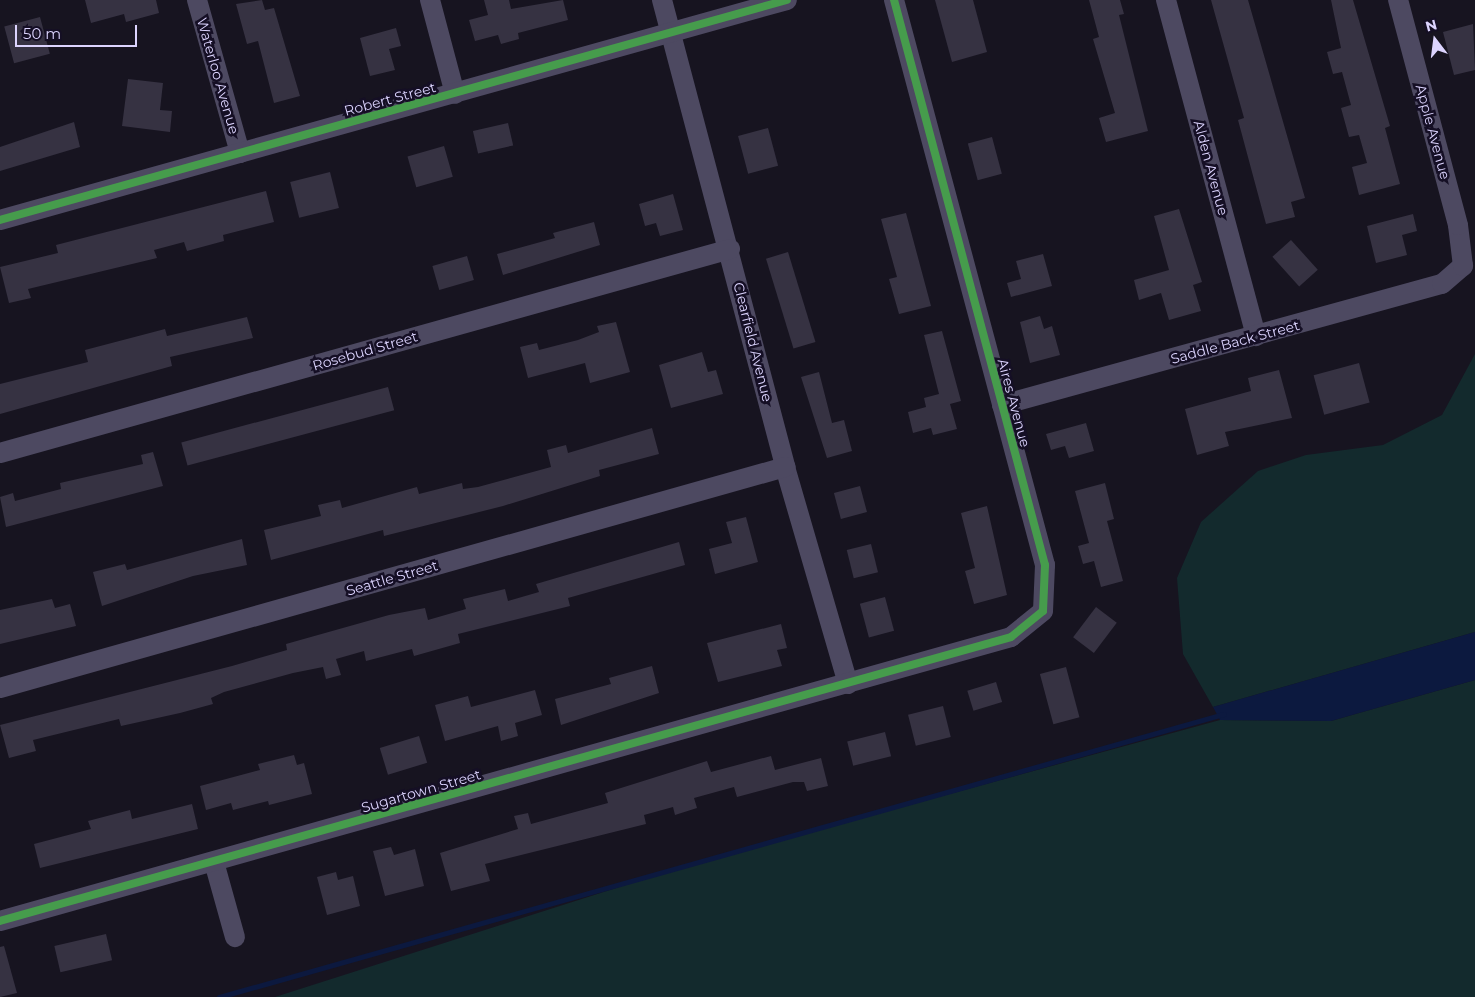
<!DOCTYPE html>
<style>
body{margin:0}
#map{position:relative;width:1475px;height:997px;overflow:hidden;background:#171420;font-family:Montserrat,sans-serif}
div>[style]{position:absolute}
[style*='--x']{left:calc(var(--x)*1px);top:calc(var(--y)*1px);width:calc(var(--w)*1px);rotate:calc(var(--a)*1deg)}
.green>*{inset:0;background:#132a2d}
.water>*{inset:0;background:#0c193f}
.stream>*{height:5px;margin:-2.5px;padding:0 2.5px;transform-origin:2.5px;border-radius:2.5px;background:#0c193f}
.building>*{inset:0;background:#363242;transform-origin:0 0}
.street>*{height:20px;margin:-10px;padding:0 10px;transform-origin:10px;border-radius:10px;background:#4d4961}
.cycleway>*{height:8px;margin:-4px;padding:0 4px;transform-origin:4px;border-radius:4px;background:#469c4c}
span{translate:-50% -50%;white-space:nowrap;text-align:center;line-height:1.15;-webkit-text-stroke:5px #150f25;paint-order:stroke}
.street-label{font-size:14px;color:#dcd4fe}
.north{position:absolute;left:1410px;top:15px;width:50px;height:50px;-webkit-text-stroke:4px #150f25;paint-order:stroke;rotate:345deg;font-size:14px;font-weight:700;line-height:20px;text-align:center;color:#dcd4fe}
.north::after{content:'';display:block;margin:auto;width:18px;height:22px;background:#dcd4fe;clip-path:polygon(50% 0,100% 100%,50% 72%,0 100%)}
.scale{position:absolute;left:15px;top:25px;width:122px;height:22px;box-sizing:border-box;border:2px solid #dcd4fe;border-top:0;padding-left:6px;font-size:15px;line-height:18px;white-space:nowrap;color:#dcd4fe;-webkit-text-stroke:4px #150f25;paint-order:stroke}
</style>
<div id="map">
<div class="green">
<i style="clip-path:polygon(1475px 354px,1475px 632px,1213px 707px,1183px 654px,1177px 578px,1201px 522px,1258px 471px,1306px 455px,1383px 445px,1442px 415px)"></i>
<i style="clip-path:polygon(1475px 680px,1475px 997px,275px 997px,682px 867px,1220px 720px,1331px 721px)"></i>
</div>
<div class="water">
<i style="clip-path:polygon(1475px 632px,1475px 680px,1331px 721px,1220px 720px,1213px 707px)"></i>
</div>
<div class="stream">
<i style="--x:219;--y:997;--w:1044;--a:-15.73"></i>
</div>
<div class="building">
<i style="clip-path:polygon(85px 0,156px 0,159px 13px,126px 22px,124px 14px,91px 23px)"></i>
<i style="clip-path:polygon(262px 0,265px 10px,274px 8px,300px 96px,274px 103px,258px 41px,247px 44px,236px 4px)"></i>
<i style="clip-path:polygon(484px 0,509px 0,511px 9px,563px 0,568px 20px,518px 33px,519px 39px,501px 44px,498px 35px,475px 41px,469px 20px,488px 15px)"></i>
<i style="clip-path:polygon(935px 0,973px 0,987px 52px,952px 62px)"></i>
<i style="clip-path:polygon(1089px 0,1120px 0,1124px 14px,1119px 15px,1148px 131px,1106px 142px,1099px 118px,1115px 113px,1093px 39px,1099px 37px)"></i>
<i style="clip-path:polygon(1211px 0,1248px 0,1305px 198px,1291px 202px,1295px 217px,1266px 224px,1238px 120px,1244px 118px)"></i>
<i style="clip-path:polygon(1331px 0,1353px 0,1390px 126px,1385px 128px,1400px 184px,1359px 195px,1352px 167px,1367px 163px,1359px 135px,1349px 137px,1341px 108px,1351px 105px,1342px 72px,1333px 74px,1327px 52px,1341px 48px)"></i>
<i style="left:40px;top:17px;width:38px;height:37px;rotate:75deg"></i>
<i style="clip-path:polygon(1473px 24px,1475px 70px,1454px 75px,1443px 32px)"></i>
<i style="clip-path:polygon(396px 28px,401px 46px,389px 49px,395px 70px,370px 76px,360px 38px)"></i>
<i style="clip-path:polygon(128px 79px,163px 83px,160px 110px,172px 111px,170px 132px,122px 126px)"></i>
<i style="clip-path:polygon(74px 122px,80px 147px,0 171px,0 147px)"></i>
<i style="left:508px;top:123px;width:23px;height:36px;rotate:77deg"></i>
<i style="left:768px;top:128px;width:39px;height:31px;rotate:75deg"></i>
<i style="left:992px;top:137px;width:38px;height:25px;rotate:75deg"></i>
<i style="left:444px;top:146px;width:32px;height:38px;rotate:74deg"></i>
<i style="left:330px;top:172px;width:37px;height:41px;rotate:76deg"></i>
<i style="clip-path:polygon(266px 191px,274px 222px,223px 235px,224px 241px,187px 251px,184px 242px,154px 250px,157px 258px,28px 289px,31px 298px,9px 303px,0 267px,58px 253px,56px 245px)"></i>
<i style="clip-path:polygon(673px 194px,683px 230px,660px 236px,656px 223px,645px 226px,639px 204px)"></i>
<i style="clip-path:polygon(1179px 209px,1202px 282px,1193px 285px,1201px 311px,1169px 320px,1161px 293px,1139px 300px,1134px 280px,1169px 270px,1154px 216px)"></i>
<i style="clip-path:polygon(906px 213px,931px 306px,899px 314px,889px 279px,897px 277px,881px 219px)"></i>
<i style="clip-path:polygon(1413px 214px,1417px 231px,1402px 235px,1407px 255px,1376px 263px,1367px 226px)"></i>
<i style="clip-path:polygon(594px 222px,600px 245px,503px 275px,497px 254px,555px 238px,553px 233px)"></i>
<i style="left:1291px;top:240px;width:40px;height:25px;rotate:48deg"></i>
<i style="left:788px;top:252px;width:94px;height:23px;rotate:73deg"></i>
<i style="clip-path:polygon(1043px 254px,1052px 286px,1011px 297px,1007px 283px,1021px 279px,1016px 261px)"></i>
<i style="left:467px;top:256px;width:25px;height:36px;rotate:74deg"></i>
<i style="clip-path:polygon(1040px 316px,1044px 329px,1052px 326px,1060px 355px,1030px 363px,1020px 322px)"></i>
<i style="clip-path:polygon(247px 317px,253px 338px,170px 357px,172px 366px,0 414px,0 384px,88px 362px,85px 350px,165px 329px,167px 336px)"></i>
<i style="clip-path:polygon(616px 322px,630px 372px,590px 383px,585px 363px,528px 378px,520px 347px,537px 343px,539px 350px,578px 340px,599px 332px,597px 326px)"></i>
<i style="clip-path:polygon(942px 331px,961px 401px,950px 404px,957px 429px,933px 435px,931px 428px,913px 433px,908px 412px,926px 407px,924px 398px,939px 394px,924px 335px)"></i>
<i style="clip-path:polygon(702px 352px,708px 372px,716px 370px,723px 394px,671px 408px,659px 365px)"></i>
<i style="left:1359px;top:363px;width:41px;height:47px;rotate:75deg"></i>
<i style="clip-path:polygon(1279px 370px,1292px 418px,1225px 432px,1229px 446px,1197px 455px,1185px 409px,1251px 391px,1248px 378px)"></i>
<i style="clip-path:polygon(819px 372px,832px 423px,844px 420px,852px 451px,827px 458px,801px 377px)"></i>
<i style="left:388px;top:387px;width:24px;height:214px;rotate:75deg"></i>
<i style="clip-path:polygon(1086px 423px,1094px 451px,1069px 458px,1065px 446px,1051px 450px,1046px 434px)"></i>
<i style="clip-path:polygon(652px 428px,659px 454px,599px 470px,600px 476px,503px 506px,384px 536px,383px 530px,271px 560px,264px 530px,321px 516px,318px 505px,340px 500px,342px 508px,417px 487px,419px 494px,462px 483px,463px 489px,478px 487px,551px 467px,547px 450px,566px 445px,568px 453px)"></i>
<i style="clip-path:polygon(153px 452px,163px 486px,6px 527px,0 497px,13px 493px,15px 501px,61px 489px,60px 483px,143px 464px,141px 455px)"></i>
<i style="clip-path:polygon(1105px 483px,1114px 519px,1107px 521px,1123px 581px,1101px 587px,1094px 561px,1083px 564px,1078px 546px,1089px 543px,1075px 491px)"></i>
<i style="left:860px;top:486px;width:27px;height:27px;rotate:75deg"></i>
<i style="clip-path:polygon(987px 506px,1007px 595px,974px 604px,965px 571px,975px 568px,961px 513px)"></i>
<i style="clip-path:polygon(746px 517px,758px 562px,715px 574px,709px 549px,732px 543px,726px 522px)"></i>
<i style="clip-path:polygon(242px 539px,247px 565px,193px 576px,102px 606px,93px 572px,125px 564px,127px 570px)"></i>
<i style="clip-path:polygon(679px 542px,685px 565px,568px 598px,570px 606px,458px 634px,460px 643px,414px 656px,412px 649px,366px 661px,364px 651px,336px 659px,341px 675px,326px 679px,323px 667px,293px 673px,224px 692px,211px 698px,213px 704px,180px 713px,121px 726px,119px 719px,33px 740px,36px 751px,9px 758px,0 725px,232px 666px,287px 650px,286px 644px,389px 615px,425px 608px,428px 620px,466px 609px,463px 599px,505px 589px,508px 601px,539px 592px,536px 584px)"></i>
<i style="left:871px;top:544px;width:29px;height:25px;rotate:76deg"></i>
<i style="left:885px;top:597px;width:35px;height:26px;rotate:75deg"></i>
<i style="clip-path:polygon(52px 599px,55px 608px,70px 604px,76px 626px,0 644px,0 610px)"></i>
<i style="left:1096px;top:607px;width:26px;height:38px;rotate:37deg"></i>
<i style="clip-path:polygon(781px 624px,787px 648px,777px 650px,782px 666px,718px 682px,707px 643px)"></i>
<i style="clip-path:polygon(652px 666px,659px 693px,561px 725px,555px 699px,611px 684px,609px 678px)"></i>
<i style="left:1066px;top:667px;width:52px;height:27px;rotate:75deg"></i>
<i style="left:996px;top:682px;width:21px;height:30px;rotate:73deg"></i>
<i style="clip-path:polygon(535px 690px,542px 715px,515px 723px,518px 736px,501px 741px,498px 726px,445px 741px,435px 705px,468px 696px,471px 707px)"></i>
<i style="left:943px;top:706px;width:32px;height:36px;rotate:76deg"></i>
<i style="left:885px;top:732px;width:25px;height:39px;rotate:76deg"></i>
<i style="left:419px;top:736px;width:28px;height:41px;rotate:73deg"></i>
<i style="clip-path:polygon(294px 755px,297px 765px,304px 763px,312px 794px,269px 805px,268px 801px,233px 810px,231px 803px,206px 810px,200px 786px,260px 770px,258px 764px)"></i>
<i style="clip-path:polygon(771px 756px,775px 770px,821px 758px,828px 786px,807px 791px,804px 782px,793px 782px,737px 797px,734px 787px,694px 798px,697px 808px,675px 815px,673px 807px,644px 815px,646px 824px,485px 864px,490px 881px,451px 891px,440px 853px,518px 829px,514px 816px,528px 813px,531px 824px,608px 803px,605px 793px,707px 761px,711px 772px)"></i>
<i style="clip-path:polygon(192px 804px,198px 829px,40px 868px,34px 844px,91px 829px,88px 821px,130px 810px,132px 819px)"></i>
<i style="clip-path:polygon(391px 847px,394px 855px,415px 849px,424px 886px,385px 896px,373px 851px)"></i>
<i style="clip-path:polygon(336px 872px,338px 880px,353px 876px,360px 906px,327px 915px,317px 877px)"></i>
<i style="left:106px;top:934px;width:27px;height:53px;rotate:77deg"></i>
<i style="clip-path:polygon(4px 946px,17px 993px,0 997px,0 947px)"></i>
</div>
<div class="street">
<i style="--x:197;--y:0;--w:159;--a:74.3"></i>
<i style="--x:430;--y:0;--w:97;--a:75.1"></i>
<i style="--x:662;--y:0;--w:483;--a:75.2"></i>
<i style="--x:785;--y:467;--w:226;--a:73.8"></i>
<i style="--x:1166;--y:0;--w:348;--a:75"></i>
<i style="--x:0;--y:220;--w:817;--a:-15.62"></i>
<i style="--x:1002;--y:405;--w:456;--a:-15.4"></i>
<i style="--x:1442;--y:284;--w:28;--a:-41"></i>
<i style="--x:1463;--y:266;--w:41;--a:-97"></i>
<i style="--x:1458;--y:225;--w:233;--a:-104.9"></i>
<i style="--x:0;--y:453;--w:758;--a:-15.61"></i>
<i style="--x:0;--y:688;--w:816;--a:-15.72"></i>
<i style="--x:214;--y:862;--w:78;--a:74.4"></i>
<i style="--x:0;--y:921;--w:1050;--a:-15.69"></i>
<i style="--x:1011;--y:637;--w:41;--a:-39.1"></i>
<i style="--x:1043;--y:611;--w:46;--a:-87.5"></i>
<i style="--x:1045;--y:565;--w:585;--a:-104.96"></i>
</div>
<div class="cycleway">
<i style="--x:0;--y:220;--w:817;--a:-15.62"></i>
<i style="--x:0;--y:921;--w:1050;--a:-15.69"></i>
<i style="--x:1011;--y:637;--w:41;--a:-39.1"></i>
<i style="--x:1043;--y:611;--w:46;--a:-87.5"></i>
<i style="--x:1045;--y:565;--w:585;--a:-104.96"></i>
</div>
<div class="street-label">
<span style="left:218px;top:76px;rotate:74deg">Waterloo Avenue</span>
<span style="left:390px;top:99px;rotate:-15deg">Robert Street</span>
<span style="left:1433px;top:132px;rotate:75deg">Apple Avenue</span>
<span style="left:1211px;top:168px;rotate:75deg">Alden Avenue</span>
<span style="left:753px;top:342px;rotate:76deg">Clearfield Avenue</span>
<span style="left:1235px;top:342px;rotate:-15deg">Saddle Back Street</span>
<span style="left:365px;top:351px;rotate:-16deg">Rosebud Street</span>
<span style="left:1014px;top:403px;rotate:75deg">Aires Avenue</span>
<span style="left:392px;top:578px;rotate:-16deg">Seattle Street</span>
<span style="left:421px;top:791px;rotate:-16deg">Sugartown Street</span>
</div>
<div class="north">N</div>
<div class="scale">50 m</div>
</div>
